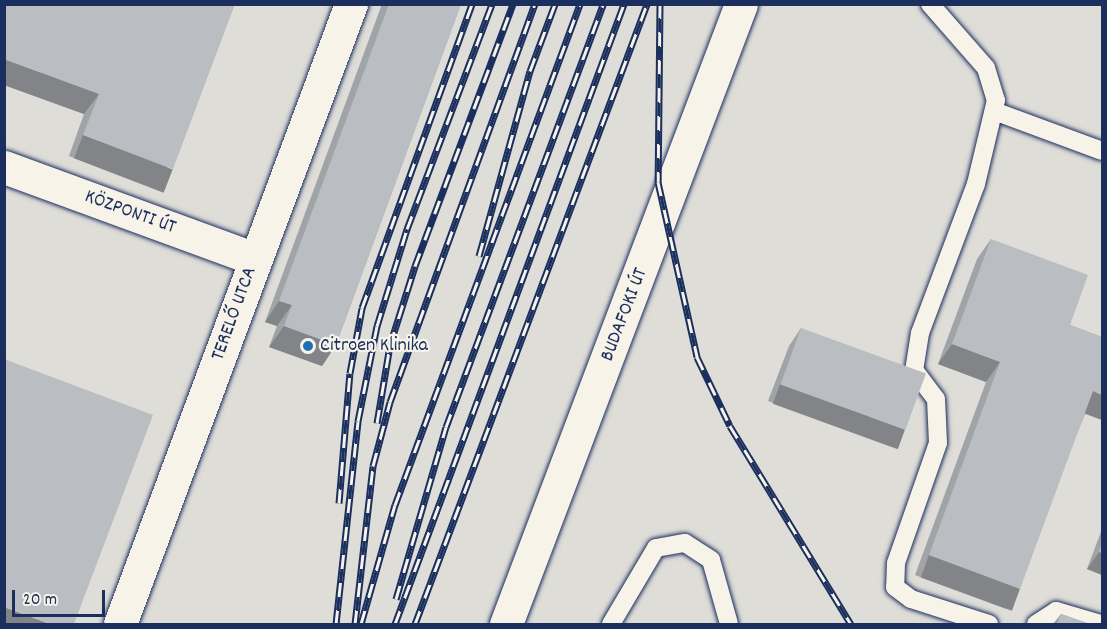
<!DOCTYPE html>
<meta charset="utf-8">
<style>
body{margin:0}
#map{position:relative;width:1107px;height:629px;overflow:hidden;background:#eeebe2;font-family:Dekko,sans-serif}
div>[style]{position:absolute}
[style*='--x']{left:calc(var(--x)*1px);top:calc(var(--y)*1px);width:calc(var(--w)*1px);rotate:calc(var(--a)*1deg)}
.built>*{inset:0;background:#deddd8;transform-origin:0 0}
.roads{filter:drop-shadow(0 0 2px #1b2f5e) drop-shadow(0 0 2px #1b2f5e)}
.service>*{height:18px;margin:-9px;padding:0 9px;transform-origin:9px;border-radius:9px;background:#f7f3e8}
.minor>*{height:33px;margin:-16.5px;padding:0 16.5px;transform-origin:16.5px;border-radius:16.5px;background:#f7f3e8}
.rail>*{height:7px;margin-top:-3.5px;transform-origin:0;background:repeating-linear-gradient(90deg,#f7f3e8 0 14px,#1b2f5e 0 28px);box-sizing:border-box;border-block:2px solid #1b2f5e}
.wall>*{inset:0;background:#a0a3a7}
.shaded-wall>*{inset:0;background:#828488;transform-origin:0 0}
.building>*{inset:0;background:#babdc2;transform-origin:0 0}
.dots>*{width:16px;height:16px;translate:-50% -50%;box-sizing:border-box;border:3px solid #f7f3e8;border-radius:50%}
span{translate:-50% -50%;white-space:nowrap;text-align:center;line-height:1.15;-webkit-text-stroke:4.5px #f7f3e8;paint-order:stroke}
.street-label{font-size:20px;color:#1b2f5e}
.poi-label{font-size:20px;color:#1b2f5e}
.left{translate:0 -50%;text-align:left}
.frame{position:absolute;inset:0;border:6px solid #1b2f5e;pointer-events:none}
.scale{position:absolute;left:12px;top:590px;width:93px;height:27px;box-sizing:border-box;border:3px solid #1b2f5e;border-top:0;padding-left:8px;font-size:18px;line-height:21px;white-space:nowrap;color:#1b2f5e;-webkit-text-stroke:4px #f7f3e8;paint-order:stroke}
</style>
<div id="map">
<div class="built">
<i style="left:4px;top:5px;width:1098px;height:619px"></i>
</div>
<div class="roads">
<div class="service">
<i style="--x:930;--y:4;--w:85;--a:48.8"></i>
<i style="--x:986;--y:68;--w:34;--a:73"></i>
<i style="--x:996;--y:100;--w:86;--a:103.4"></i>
<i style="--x:976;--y:184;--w:159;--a:110.6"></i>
<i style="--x:920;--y:333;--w:37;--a:99"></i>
<i style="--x:914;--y:370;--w:36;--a:53"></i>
<i style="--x:936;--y:399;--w:44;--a:87.4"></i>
<i style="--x:938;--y:443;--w:127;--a:109.3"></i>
<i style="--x:896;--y:563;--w:24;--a:92"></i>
<i style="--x:895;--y:587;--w:20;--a:37"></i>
<i style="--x:911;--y:599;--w:82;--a:17.8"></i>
<i style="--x:994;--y:111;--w:115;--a:20.3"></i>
<i style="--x:611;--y:624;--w:88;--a:-59.4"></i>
<i style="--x:656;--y:548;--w:29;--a:-10"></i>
<i style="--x:685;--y:543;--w:31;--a:33"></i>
<i style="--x:711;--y:560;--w:66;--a:74.3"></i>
<i style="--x:1036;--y:624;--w:24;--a:-33"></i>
<i style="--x:1056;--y:611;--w:47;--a:16.1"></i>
</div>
<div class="minor">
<i style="--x:4;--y:167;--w:267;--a:20.1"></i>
<i style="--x:120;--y:624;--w:662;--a:-69.57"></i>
<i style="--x:506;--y:624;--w:663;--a:-69.24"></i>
</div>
</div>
<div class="rail">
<i style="--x:660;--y:4;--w:178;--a:90.6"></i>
<i style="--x:658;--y:182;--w:179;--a:77.4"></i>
<i style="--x:697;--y:357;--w:76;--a:64.4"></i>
<i style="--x:730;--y:426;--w:232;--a:58.6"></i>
<i style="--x:479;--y:256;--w:192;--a:-74.6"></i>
<i style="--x:530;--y:71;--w:72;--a:-69.5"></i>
<i style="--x:377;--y:423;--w:79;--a:-80.5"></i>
<i style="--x:390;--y:345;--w:83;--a:-72.4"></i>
<i style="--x:415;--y:266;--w:280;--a:-69.5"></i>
<i style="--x:339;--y:503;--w:130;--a:-85.2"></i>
<i style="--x:350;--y:373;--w:66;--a:-79.5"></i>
<i style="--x:362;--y:308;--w:323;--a:-70.1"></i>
<i style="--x:396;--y:599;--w:179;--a:-73.8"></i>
<i style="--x:446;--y:427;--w:451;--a:-69.6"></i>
<i style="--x:336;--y:624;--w:204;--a:-83.8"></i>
<i style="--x:358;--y:421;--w:97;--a:-78.7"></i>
<i style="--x:377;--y:326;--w:102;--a:-72.8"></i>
<i style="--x:407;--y:229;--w:241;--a:-69.3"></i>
<i style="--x:355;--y:624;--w:159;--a:-83.5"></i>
<i style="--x:373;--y:466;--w:66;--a:-75.1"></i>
<i style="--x:390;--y:402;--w:424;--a:-70"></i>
<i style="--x:361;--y:624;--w:124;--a:-74.1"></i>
<i style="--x:395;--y:505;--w:534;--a:-69.73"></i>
<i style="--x:395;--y:624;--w:661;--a:-69.73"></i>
<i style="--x:415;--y:624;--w:662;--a:-69.48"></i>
</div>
<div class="wall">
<i style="clip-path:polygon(235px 4px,158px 190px,69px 156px,84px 114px,4px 85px)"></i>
<i style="clip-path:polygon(382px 4px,461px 4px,336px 345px,322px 366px,269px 347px,277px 326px,265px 322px)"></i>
<i style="clip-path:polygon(991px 239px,1070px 325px,1102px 337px,1102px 420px,1085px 414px,1006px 609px,915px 575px,986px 382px,938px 364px,977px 259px)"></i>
<i style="clip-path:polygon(801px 328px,893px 447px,768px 401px,789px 346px)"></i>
<i style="clip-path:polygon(1102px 529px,1102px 575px,1087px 569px)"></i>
<i style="clip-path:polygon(1061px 614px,1090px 624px,1053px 624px)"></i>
</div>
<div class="shaded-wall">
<i style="clip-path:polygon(4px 59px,99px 94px,84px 114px,4px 85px)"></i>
<i style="left:83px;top:135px;width:96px;height:25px;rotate:21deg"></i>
<i style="clip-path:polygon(279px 301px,292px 305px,277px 326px,265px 322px)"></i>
<i style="clip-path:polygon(284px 326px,336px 345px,322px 366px,269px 347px)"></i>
<i style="clip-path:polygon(952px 344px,1000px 362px,986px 382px,938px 364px)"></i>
<i style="left:780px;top:384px;width:133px;height:21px;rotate:20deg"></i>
<i style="clip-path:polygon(1093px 391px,1102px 395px,1102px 420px,1079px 411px)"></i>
<i style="clip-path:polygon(1099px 552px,1102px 553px,1102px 575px,1087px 569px)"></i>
<i style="left:929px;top:555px;width:97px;height:24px;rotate:20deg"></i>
<i style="clip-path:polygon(4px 607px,50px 624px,4px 624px)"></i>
</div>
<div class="building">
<i style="clip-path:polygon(4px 4px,235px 4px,173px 169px,83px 135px,99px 94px,4px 59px)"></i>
<i style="clip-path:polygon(389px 4px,461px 4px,336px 345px,284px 326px,292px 305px,279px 301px)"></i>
<i style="clip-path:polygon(991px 239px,1088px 275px,1070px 325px,1102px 337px,1102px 395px,1093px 391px,1020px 589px,929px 555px,1000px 362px,952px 344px)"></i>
<i style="left:801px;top:328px;width:133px;height:60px;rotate:20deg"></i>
<i style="clip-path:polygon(4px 359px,153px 415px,74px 624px,50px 624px,4px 607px)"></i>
<i style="clip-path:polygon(1102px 543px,1102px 553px,1099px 552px)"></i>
<i style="clip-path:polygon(1061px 614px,1090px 624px,1057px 624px)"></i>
</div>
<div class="dots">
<i style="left:308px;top:346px;background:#1f6fb2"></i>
</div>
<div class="street-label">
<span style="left:130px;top:213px;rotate:20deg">KÖZPONTI ÚT</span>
<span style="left:235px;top:314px;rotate:-70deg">TERELŐ UTCA</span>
<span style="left:625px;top:315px;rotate:-69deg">BUDAFOKI ÚT</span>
</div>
<div class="poi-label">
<span class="left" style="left:320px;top:346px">Citroen Klinika</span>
</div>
<div class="frame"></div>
<div class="scale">20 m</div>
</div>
